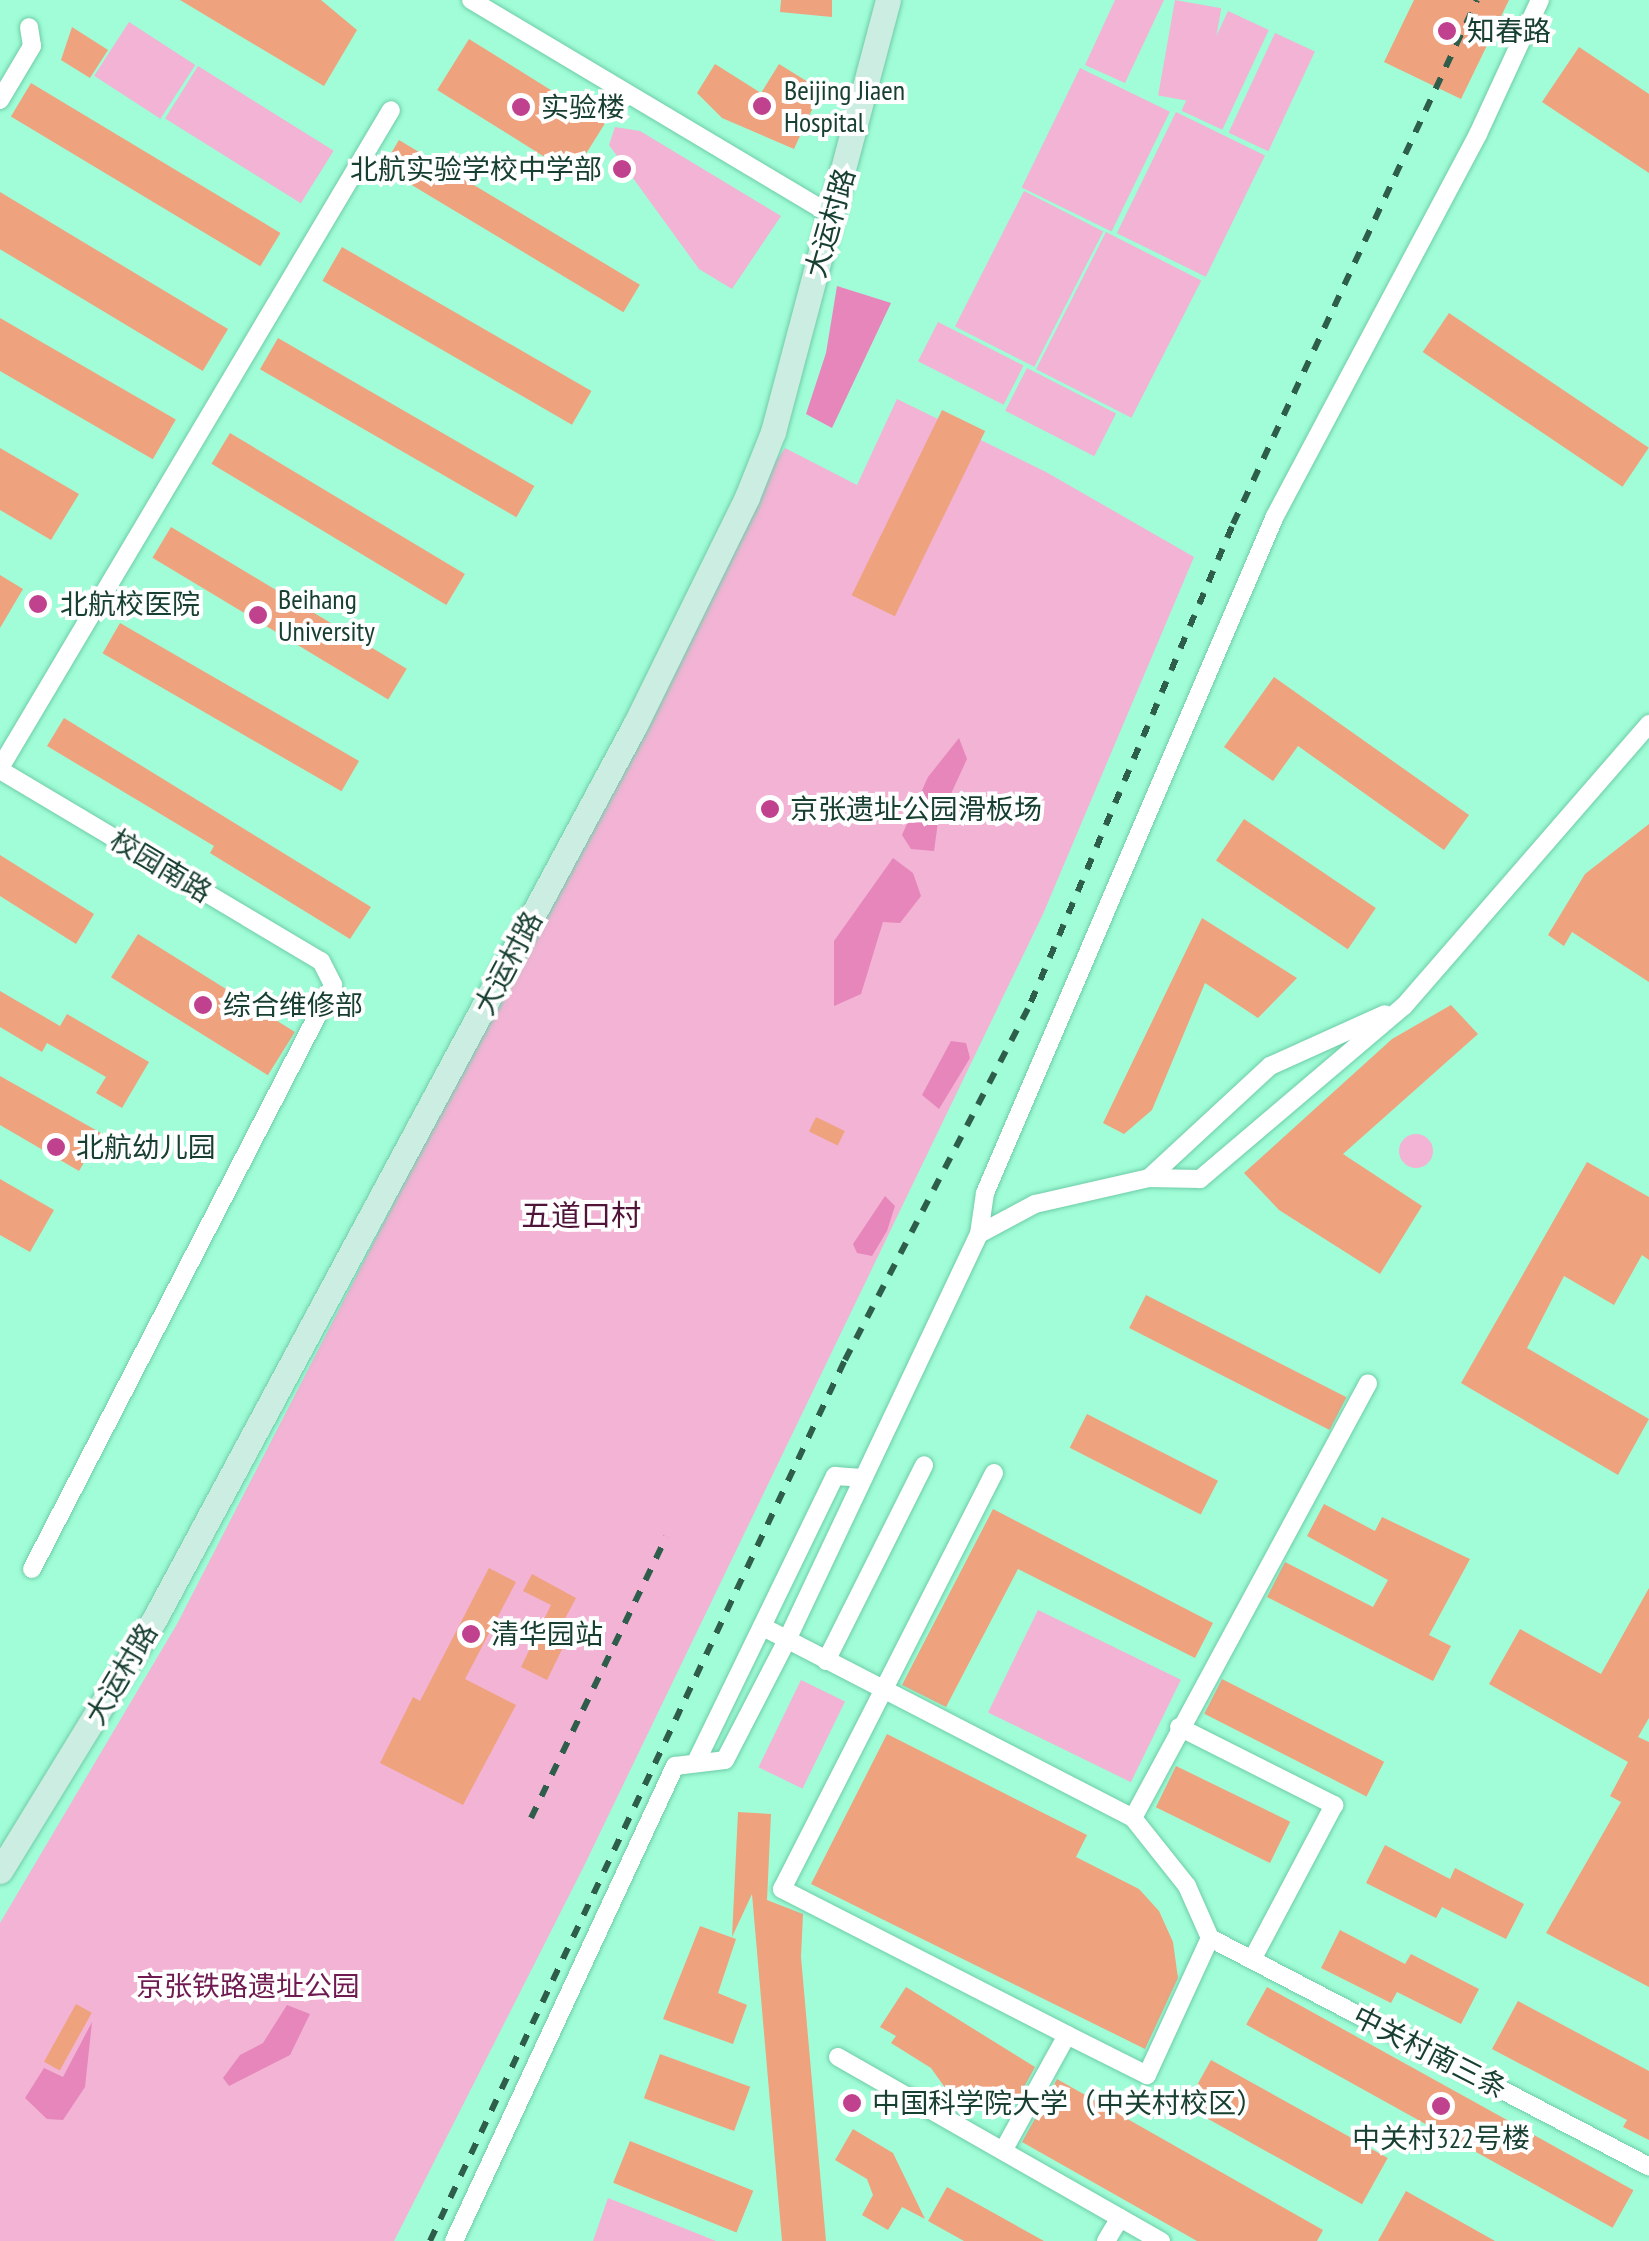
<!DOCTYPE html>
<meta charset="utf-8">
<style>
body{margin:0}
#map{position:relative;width:1649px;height:2241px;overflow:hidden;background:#a0fdd7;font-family:"PT Sans Narrow","Noto Sans SC",sans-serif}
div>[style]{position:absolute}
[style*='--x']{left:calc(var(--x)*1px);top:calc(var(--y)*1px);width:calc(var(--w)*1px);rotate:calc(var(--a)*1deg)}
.green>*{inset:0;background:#f2b3d4;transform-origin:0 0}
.round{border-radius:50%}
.forest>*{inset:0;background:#e686bb}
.building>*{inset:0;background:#efa27e;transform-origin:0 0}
.roads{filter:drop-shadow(0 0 2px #6fcca8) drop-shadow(0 0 2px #6fcca8)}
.street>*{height:18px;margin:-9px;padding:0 9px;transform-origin:9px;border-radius:9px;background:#fff}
.secondary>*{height:25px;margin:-12.5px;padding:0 12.5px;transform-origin:12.5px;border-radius:12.5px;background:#ccede1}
.rail>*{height:6px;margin-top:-3px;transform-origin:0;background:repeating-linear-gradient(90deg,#2e5e4b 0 12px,transparent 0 24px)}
.dots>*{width:28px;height:28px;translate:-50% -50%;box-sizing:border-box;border:5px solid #fff;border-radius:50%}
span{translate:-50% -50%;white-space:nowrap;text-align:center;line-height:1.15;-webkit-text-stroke:8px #fff;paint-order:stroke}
.poi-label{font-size:28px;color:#184031}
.left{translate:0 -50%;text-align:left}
.right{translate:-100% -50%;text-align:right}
.street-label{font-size:28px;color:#184031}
.park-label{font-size:28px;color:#6f1a50}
.neighbourhood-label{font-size:30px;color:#501439}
</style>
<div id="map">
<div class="green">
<i style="clip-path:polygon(1115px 0,1164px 0,1125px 83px,1085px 65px)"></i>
<i style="left:1175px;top:0;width:47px;height:97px;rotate:10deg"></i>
<i style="left:1228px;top:11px;width:45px;height:110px;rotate:25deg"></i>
<i style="left:129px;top:22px;width:79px;height:64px;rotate:33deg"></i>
<i style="left:1275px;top:33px;width:44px;height:110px;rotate:25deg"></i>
<i style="left:198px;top:66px;width:160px;height:62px;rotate:32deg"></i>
<i style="left:1080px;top:68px;width:100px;height:133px;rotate:26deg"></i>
<i style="left:1176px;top:112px;width:99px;height:135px;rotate:26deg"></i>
<i style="clip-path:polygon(615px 127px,640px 131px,781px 216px,732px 289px,699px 269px,609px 145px)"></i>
<i style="left:1024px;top:191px;width:89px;height:152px;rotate:27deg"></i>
<i style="left:1106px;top:232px;width:107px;height:154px;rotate:27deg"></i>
<i style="left:938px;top:322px;width:96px;height:44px;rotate:27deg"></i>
<i style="left:1027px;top:368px;width:100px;height:48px;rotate:27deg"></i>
<i style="clip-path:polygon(897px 399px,1046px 472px,1194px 557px,1043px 914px,584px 1866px,394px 2241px,0 2241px,0 1923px,177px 1624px,775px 462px,785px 448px,857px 485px)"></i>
<i class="round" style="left:1399px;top:1134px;width:34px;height:34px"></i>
<i style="left:1038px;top:1610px;width:159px;height:114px;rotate:26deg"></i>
<i style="left:801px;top:1680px;width:49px;height:97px;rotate:26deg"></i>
<i style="clip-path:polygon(608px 2198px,716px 2241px,593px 2241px)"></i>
</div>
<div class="forest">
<i style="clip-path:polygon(837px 286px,891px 303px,832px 428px,806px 414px,826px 353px)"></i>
<i style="clip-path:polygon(959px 738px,967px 759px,938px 822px,934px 851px,911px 849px,902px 835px,928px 777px)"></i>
<i style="clip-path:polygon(893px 858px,913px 873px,921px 896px,900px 923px,883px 922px,861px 994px,834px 1006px,834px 941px)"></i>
<i style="clip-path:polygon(951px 1041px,966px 1043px,970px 1058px,939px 1109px,922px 1095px)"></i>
<i style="clip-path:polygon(885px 1196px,895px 1206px,887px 1231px,872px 1256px,857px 1253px,853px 1244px)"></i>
<i style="clip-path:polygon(287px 2005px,310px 2014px,290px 2055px,229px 2086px,223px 2078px,240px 2055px,263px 2043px)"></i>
<i style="clip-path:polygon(92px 2022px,85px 2087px,63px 2120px,47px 2119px,25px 2098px,44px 2068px,63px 2077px)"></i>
</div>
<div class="building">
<i style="clip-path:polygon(180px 0,321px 0,357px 30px,324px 86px)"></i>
<i style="clip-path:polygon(781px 0,832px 0,832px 17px,780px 12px)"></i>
<i style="clip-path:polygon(1414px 0,1509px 0,1461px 99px,1384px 62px)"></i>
<i style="clip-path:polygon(72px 27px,108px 50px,90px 78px,61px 60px)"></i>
<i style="left:469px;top:39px;width:160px;height:60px;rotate:32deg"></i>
<i style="clip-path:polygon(1579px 47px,1649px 94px,1649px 173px,1542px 102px)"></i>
<i style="clip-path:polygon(715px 64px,761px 93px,779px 64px,821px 90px,794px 149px,722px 118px,697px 93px)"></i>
<i style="left:31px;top:83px;width:291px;height:39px;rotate:31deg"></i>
<i style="left:399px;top:140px;width:281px;height:32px;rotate:31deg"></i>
<i style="left:0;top:192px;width:266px;height:49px;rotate:31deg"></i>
<i style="left:342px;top:247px;width:288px;height:39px;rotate:30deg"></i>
<i style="left:1449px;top:313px;width:241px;height:47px;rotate:34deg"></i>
<i style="left:0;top:318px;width:203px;height:46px;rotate:30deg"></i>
<i style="left:278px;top:338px;width:296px;height:36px;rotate:30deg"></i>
<i style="left:942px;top:410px;width:48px;height:206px;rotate:26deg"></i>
<i style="left:230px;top:433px;width:274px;height:36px;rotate:31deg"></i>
<i style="clip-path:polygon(0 448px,79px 494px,51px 540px,0 510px)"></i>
<i style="left:171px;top:527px;width:275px;height:36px;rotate:31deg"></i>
<i style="clip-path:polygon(0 575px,23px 589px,0 628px)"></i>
<i style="left:120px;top:623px;width:276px;height:35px;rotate:30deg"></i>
<i style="clip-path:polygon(1274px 677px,1469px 815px,1444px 850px,1298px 746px,1273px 781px,1224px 747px)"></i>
<i style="clip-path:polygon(64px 718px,371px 907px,350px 939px,210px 853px,214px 846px,47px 746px)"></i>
<i style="left:1244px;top:819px;width:159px;height:50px;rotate:34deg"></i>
<i style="clip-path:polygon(1649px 824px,1649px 982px,1572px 932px,1564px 946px,1548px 935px,1585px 874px)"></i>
<i style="clip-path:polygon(0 855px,94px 914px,76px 944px,0 896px)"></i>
<i style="clip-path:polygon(1202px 918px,1297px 978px,1258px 1018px,1205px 983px,1152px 1110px,1124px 1134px,1103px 1123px)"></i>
<i style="left:138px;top:934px;width:185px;height:51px;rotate:32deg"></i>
<i style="clip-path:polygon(0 991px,60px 1026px,67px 1014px,149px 1062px,122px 1108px,96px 1093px,106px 1077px,47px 1043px,42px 1052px,0 1027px)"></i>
<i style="clip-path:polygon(1451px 1005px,1478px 1034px,1343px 1154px,1422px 1206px,1380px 1274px,1279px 1210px,1244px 1173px,1392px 1039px)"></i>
<i style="clip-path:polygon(0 1076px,101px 1133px,79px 1171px,0 1125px)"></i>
<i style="left:816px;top:1117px;width:32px;height:16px;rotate:26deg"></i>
<i style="clip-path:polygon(1587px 1162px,1649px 1197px,1649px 1260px,1642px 1255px,1614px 1305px,1564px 1276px,1527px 1348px,1649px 1419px,1618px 1475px,1461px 1383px)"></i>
<i style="clip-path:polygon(0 1179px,54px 1210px,30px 1252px,0 1235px)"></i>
<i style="left:1146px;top:1295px;width:225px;height:37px;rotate:27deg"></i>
<i style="left:1087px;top:1414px;width:147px;height:38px;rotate:27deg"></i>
<i style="clip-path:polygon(1324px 1504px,1375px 1531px,1382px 1517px,1470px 1559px,1429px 1635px,1451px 1646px,1433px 1681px,1267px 1597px,1285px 1562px,1373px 1607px,1388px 1580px,1307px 1536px)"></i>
<i style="clip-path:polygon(993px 1509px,1213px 1623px,1195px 1658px,1018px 1569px,946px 1707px,902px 1685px)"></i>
<i style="clip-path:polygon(489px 1568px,516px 1582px,465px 1679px,516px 1705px,463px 1805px,380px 1763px,413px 1697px,420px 1701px)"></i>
<i style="clip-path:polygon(532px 1574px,576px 1598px,560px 1628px,570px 1633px,547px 1680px,521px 1667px,551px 1605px,523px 1591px)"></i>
<i style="clip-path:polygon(1649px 1588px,1649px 1718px,1638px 1737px,1649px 1742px,1649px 1987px,1546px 1933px,1621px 1802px,1610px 1796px,1628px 1762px,1489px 1684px,1520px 1629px,1601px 1674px)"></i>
<i style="left:1222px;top:1679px;width:182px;height:39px;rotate:27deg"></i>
<i style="clip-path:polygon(887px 1734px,1087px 1835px,1076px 1857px,1139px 1889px,1159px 1911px,1173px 1942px,1178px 1978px,1145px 2049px,811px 1884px)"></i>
<i style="left:1176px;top:1766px;width:127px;height:46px;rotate:26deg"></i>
<i style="clip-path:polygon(738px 1812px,771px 1814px,767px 1900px,803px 1914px,801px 1957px,826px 2241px,782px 2241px,752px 1894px,732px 1937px)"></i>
<i style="clip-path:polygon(1385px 1845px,1450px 1879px,1455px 1868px,1524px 1904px,1506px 1939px,1442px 1907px,1436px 1918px,1366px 1883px)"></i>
<i style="clip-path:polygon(700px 1926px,736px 1939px,718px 1993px,747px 2005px,733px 2044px,663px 2019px)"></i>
<i style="clip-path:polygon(1340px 1930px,1405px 1964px,1411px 1954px,1479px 1989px,1461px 2024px,1397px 1992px,1391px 2003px,1321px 1968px)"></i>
<i style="clip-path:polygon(906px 1987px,1035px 2067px,1017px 2100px,981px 2110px,978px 2102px,953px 2099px,931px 2068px,891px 2043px,896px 2036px,880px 2027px)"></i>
<i style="left:1267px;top:1987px;width:419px;height:43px;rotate:29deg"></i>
<i style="clip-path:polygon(1518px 2001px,1649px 2071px,1649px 2140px,1623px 2127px,1627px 2120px,1492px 2049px)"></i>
<i style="left:76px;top:2004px;width:18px;height:66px;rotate:29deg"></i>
<i style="left:660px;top:2054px;width:96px;height:47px;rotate:20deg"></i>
<i style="left:1211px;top:2060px;width:202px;height:53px;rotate:29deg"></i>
<i style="clip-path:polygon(1057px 2079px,1323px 2230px,1317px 2241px,1197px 2241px,1022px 2142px)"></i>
<i style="clip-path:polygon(853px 2129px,893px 2153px,925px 2219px,902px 2207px,888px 2230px,862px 2215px,873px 2195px,867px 2179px,835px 2160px)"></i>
<i style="left:630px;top:2141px;width:133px;height:45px;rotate:22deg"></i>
<i style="clip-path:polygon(947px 2187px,1044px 2241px,964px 2241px,928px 2221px)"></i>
<i style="clip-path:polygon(1406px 2191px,1495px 2241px,1378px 2241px)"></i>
</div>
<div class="roads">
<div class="street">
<i style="--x:471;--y:0;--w:419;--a:30.8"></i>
<i style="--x:0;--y:100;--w:63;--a:-59.3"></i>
<i style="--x:32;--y:46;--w:19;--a:-99"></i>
<i style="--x:0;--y:768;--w:765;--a:-59.28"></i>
<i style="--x:0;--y:770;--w:374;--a:30.8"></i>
<i style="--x:321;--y:961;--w:27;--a:63"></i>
<i style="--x:333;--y:985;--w:657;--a:117.27"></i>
<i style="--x:1149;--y:1178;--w:165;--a:-42.8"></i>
<i style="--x:1270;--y:1066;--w:126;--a:-24.3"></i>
<i style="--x:979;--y:1234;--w:64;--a:-28.2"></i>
<i style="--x:1035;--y:1204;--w:117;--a:-12.8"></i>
<i style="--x:1149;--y:1178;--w:51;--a:1.1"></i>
<i style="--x:1200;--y:1179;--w:267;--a:-40.3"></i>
<i style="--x:1404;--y:1006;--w:374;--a:-49"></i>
<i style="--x:994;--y:1473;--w:467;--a:117"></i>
<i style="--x:782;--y:1889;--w:320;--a:27.1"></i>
<i style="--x:763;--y:1627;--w:416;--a:27.3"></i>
<i style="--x:1133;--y:1818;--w:87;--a:51.5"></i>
<i style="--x:1187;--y:1886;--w:57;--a:66.1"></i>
<i style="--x:1210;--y:1938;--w:151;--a:114.7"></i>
<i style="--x:1147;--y:2075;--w:89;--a:-153.4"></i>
<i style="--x:1067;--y:2035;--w:132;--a:118.9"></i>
<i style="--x:826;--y:1661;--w:219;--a:-63.4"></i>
<i style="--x:1179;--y:1727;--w:174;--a:26.7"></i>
<i style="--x:1334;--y:1805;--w:175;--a:117.9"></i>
<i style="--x:697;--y:1760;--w:316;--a:-64.1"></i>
<i style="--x:835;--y:1476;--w:27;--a:4"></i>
<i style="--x:1133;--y:1818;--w:494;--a:-61.6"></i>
<i style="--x:1210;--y:1938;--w:495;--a:27.5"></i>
<i style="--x:838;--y:2057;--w:372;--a:29.7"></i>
<i style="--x:454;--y:2241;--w:524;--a:-65.05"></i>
<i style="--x:675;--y:1766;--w:50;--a:-6.8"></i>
<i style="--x:725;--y:1760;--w:135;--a:-62.7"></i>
<i style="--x:787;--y:1640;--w:449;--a:-64.7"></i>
<i style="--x:979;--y:1234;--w:41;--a:-81.7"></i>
<i style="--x:985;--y:1193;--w:736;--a:-66.81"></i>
<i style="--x:1275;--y:516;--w:433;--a:-62"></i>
<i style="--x:1478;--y:134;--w:148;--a:-65.2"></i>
<i style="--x:1106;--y:2241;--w:27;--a:-59"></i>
</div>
<div class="secondary">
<i style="--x:0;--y:1871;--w:294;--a:-58.5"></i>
<i style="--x:154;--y:1620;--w:1016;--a:-61.75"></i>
<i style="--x:635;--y:725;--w:254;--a:-63.8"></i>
<i style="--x:747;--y:497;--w:70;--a:-68.2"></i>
<i style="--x:773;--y:432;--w:447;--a:-75.1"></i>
</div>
</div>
<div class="rail">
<i style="--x:531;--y:1818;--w:312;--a:-64.3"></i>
<i style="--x:430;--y:2241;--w:974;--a:-64.78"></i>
<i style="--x:845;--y:1360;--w:403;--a:-62.5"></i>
<i style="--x:1031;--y:1002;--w:519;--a:-67.09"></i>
<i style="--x:1233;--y:524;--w:578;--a:-65.03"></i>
</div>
<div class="dots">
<i style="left:1447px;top:31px;background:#c0428f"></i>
<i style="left:762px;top:106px;background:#c0428f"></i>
<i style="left:521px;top:107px;background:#c0428f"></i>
<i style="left:622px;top:169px;background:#c0428f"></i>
<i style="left:38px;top:604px;background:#c0428f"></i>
<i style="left:258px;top:615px;background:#c0428f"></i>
<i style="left:770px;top:809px;background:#c0428f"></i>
<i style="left:203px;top:1005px;background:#c0428f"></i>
<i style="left:56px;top:1147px;background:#c0428f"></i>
<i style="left:471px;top:1634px;background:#c0428f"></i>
<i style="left:852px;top:2103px;background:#c0428f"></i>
<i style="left:1441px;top:2106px;background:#c0428f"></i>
</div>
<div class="poi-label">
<span class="left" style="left:1467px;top:31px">知春路</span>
<span class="left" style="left:784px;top:106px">Beijing Jiaen<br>Hospital</span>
<span class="left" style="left:541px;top:107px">实验楼</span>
<span class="right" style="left:602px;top:169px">北航实验学校中学部</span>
<span class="left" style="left:278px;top:615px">Beihang<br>University</span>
<span class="left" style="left:60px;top:604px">北航校医院</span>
<span class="left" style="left:790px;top:809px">京张遗址公园滑板场</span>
<span class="left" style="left:223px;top:1005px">综合维修部</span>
<span class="left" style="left:76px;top:1147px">北航幼儿园</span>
<span class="left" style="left:491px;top:1634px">清华园站</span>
<span class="left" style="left:872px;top:2103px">中国科学院大学（中关村校区）</span>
<span style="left:1441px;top:2138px">中关村322号楼</span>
</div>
<div class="street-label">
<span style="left:830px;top:223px;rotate:-74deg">大运村路</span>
<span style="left:161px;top:866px;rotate:31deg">校园南路</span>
<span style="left:508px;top:963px;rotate:-62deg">大运村路</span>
<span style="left:121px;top:1674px;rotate:-59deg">大运村路</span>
<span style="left:1430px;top:2052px;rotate:27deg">中关村南三条</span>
</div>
<div class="park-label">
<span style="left:248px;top:1986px">京张铁路遗址公园</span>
</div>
<div class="neighbourhood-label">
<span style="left:581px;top:1215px">五道口村</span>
</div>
</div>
